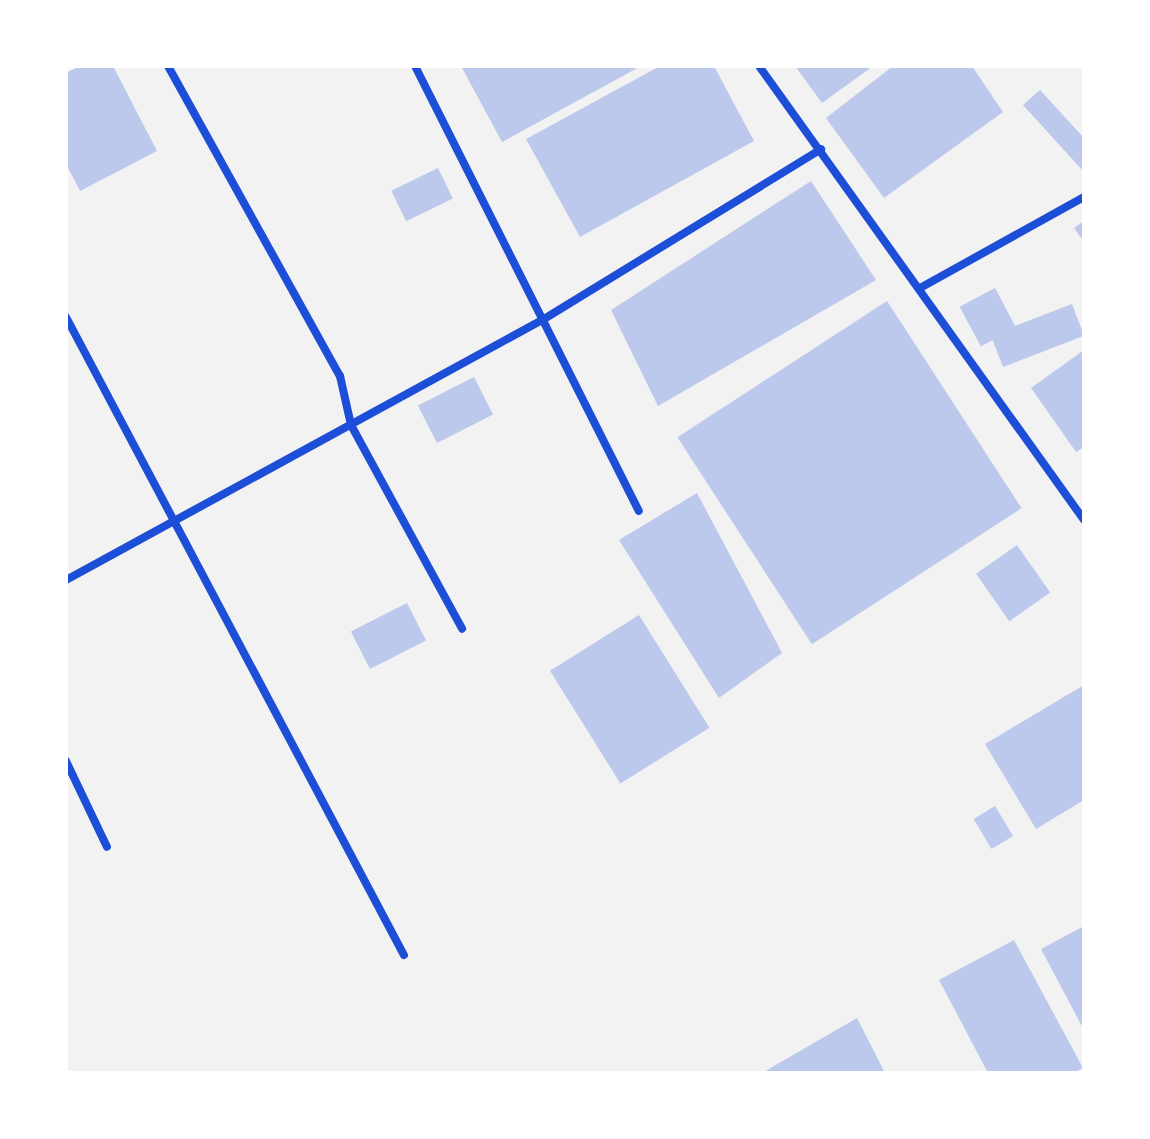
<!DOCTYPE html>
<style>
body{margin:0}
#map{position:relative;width:1150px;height:1139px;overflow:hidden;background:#f2f2f2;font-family:Manrope,sans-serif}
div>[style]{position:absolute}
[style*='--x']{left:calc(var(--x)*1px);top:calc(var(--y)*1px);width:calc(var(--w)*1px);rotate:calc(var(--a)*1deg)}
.building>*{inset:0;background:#bdc9ec;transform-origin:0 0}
.minor>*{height:8px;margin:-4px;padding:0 4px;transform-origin:4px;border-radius:4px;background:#1d4ed8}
span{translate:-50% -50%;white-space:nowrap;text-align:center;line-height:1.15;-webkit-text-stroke:6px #fff;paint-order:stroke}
.frame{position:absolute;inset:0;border:68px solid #fff;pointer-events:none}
</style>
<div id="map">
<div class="building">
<i style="clip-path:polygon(80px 66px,113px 66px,157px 151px,80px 191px,66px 164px,66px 73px)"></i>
<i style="clip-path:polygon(461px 66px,641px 66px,502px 142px)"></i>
<i style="clip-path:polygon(660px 66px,714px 66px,754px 141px,580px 237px,526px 139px)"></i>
<i style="clip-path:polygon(795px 66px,873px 66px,822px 103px)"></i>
<i style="clip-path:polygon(893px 66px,972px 66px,1003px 112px,884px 198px,826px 118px)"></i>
<i style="clip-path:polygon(1040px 90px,1084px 138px,1084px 172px,1023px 105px)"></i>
<i style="left:438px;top:168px;width:34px;height:52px;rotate:64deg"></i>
<i style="clip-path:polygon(811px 181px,876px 280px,658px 406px,611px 310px)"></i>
<i style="clip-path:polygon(1084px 221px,1084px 242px,1074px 228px)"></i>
<i style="left:995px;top:288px;width:45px;height:40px;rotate:62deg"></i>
<i style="left:887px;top:301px;width:247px;height:250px;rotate:57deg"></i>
<i style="left:1072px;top:304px;width:34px;height:87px;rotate:69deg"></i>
<i style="clip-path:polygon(1084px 350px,1084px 447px,1076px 452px,1031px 388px)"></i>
<i style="left:474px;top:377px;width:42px;height:63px;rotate:63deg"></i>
<i style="clip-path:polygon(697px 493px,782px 653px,719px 698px,619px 540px)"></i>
<i style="left:1017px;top:545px;width:58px;height:50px;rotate:55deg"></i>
<i style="left:407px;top:603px;width:42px;height:63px;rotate:63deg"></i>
<i style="left:639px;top:615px;width:133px;height:105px;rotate:58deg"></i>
<i style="clip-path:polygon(1084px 685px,1084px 800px,1036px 829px,985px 744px)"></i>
<i style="left:995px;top:806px;width:35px;height:25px;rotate:59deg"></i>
<i style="clip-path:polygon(1084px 926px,1084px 1030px,1041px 949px)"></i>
<i style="clip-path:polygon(1014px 940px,1083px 1068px,1073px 1073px,988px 1073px,939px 980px)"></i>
<i style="clip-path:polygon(857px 1018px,885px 1073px,762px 1073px)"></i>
</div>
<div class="minor">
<i style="--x:168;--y:66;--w:355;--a:61"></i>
<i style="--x:340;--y:376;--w:50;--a:77.3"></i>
<i style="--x:351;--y:425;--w:232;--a:61.4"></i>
<i style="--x:415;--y:66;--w:498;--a:63.3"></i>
<i style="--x:759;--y:66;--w:558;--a:54.4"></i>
<i style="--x:920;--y:288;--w:188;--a:-29"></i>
<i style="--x:66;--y:317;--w:722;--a:62.09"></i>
<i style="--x:66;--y:580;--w:545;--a:-28.64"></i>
<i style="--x:544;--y:319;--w:325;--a:-31.5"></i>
<i style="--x:66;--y:761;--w:95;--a:64.5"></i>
</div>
<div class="frame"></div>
</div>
